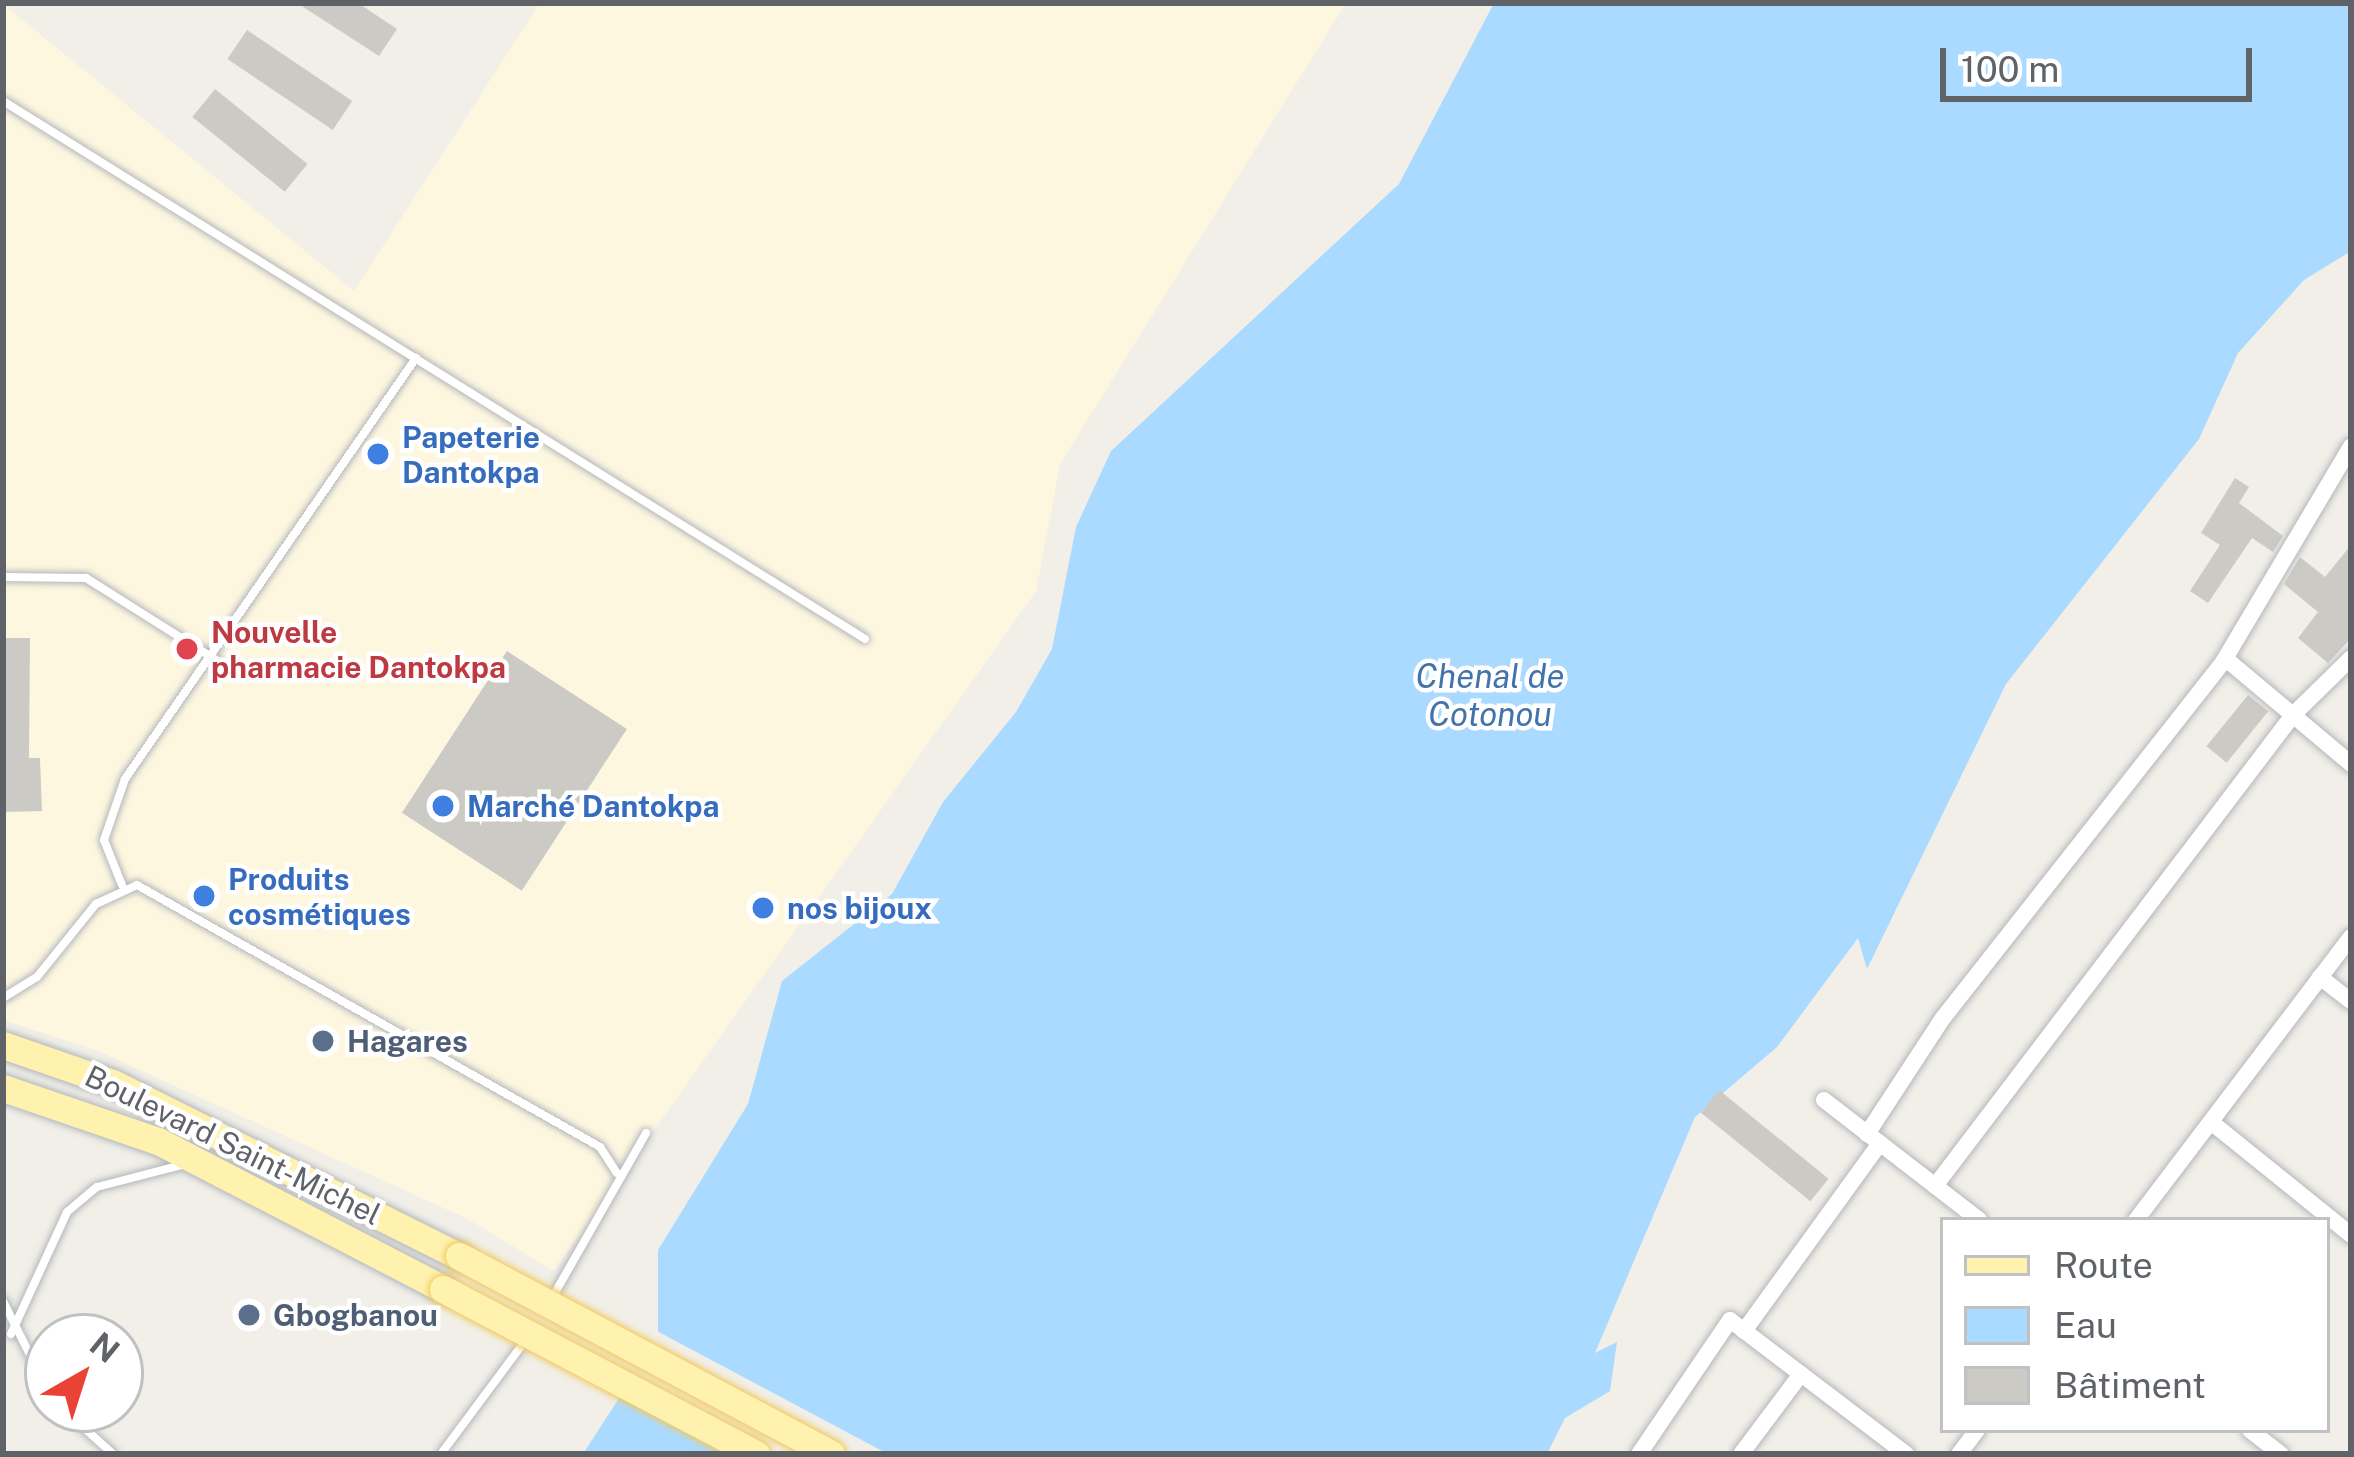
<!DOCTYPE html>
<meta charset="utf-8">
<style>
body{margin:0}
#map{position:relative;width:2354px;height:1457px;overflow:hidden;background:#f1efe8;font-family:"Public Sans",sans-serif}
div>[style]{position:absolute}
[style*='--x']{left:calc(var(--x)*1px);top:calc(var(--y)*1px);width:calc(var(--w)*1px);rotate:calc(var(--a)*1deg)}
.commercial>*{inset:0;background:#fef7e0}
.water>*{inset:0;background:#aadaff}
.pier>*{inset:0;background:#f1efe8}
.building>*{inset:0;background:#cccac5;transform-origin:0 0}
.roads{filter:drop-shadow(0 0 3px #b5b8bc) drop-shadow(0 0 3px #b5b8bc)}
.lane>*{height:8px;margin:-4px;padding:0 4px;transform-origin:4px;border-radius:4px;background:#fff}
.street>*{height:16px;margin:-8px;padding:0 8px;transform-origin:8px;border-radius:8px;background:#fff}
.primary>*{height:27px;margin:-13.5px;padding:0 13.5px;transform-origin:13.5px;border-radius:13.5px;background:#fff2af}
.bridges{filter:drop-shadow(0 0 3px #f2c960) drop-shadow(0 0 3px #f2c960)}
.primary-bridge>*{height:27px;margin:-13.5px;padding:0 13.5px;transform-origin:13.5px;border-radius:13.5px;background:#fff2af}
.dots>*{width:33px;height:33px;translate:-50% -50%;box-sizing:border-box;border:6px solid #fff;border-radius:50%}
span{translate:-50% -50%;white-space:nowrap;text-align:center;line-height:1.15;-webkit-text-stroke:9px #fff;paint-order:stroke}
.shop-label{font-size:30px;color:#366cbe;font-weight:700}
.left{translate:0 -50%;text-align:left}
.health-label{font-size:30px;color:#be3a42;font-weight:700}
.service-label{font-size:30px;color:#4e5e75;font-weight:700}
.street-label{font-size:30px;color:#5f6368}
.water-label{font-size:33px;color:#4174aa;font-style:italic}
.frame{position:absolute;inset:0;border:6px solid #5f6368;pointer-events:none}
.legend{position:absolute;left:1940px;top:1217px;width:390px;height:216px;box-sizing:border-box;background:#fff;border:3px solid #bfc1c3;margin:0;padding:15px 21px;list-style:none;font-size:36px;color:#5f6368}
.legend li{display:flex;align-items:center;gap:24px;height:60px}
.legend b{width:60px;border:3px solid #bfc1c3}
.north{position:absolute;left:24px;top:1313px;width:120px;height:120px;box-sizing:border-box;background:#fff;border:3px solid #bfc1c3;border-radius:50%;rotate:39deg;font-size:33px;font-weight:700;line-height:48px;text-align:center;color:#5f6368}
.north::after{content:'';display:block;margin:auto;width:42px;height:54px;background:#ea4335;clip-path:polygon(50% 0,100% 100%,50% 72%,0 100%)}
.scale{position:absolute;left:1940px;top:48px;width:312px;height:54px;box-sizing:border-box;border:6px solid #5f6368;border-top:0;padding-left:15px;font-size:36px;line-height:42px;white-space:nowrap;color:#5f6368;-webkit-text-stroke:9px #fff;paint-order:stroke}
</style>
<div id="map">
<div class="commercial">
<i style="clip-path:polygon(540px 3px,1346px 3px,1060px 464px,1036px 591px,554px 1271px,468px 1219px,96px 1050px,3px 1020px,3px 4px,354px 291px)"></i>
</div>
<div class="water">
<i style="clip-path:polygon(1494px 3px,2351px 3px,2351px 251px,2304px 280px,2238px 353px,2199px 439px,2006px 684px,1867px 969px,1858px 938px,1777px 1047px,1695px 1117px,1595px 1353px,1617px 1342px,1610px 1391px,1565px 1418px,1547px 1454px,583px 1454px,658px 1338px,658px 1250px,748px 1104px,782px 981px,892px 894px,943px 802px,1016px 712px,1052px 649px,1076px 527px,1111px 451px,1399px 184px)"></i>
</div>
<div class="pier">
<i style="clip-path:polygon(653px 1329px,888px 1454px,728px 1454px,618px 1396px)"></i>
</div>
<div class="building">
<i style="clip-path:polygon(297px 3px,358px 3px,397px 29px,379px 56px)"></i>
<i style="left:247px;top:30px;width:127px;height:35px;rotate:34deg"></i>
<i style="left:215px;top:89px;width:119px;height:36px;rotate:39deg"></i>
<i style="clip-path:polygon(2235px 478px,2249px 487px,2239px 503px,2283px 536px,2273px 552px,2252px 538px,2208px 603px,2190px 591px,2220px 545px,2201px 533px)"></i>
<i style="clip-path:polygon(2351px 545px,2351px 638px,2328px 663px,2298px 638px,2318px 612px,2284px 584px,2300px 557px,2325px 577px)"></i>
<i style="clip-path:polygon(3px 638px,30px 638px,29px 758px,40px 758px,42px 811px,3px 812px)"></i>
<i style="left:507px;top:651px;width:143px;height:193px;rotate:33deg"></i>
<i style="left:2248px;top:695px;width:26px;height:66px;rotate:39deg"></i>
<i style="left:1719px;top:1090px;width:141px;height:29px;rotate:39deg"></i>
</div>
<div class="roads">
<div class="lane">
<i style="--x:3;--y:101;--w:1016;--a:31.97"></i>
<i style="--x:3;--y:577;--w:83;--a:0.7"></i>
<i style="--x:86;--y:578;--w:154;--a:32.2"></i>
<i style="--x:122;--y:885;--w:48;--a:-111.8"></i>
<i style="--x:104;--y:840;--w:65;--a:-71"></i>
<i style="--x:125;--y:779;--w:512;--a:-55.35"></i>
<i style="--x:3;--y:998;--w:40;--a:-32"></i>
<i style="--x:37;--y:977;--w:94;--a:-51.1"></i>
<i style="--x:96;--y:904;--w:45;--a:-24.9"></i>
<i style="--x:137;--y:885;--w:532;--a:29.5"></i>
<i style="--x:600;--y:1147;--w:31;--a:57"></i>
<i style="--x:552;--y:1298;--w:190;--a:-60.3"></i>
<i style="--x:3;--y:1301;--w:101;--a:63.4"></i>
<i style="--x:11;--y:1334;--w:134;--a:-65.3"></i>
<i style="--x:67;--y:1212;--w:39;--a:-40"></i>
<i style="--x:97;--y:1187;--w:88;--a:-14.5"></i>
<i style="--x:63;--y:1409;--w:67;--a:42"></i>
<i style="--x:441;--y:1454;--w:141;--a:-53.4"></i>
</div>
<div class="street">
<i style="--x:2226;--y:659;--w:163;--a:40"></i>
<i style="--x:2320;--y:977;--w:39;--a:38"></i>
<i style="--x:1824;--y:1100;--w:196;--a:37.7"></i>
<i style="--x:2211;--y:1122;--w:180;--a:38.9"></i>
<i style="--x:1867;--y:1134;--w:139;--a:-56.8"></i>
<i style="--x:1943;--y:1018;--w:453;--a:-51.8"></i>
<i style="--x:2223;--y:662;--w:251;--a:-59.3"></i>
<i style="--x:1935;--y:1186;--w:592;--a:-52.76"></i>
<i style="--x:2293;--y:715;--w:81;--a:-44.5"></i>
<i style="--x:2136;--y:1220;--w:355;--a:-52.8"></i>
<i style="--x:1744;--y:1331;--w:232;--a:-54.1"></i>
<i style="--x:2250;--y:1430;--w:39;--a:38"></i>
<i style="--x:1639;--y:1454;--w:162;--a:-55.8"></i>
<i style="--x:1730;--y:1320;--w:221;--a:37.3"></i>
<i style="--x:1741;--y:1454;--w:100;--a:-53.1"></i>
<i style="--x:1959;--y:1454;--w:30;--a:-53"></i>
</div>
<div class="primary">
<i style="--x:3;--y:1045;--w:116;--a:19.1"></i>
<i style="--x:113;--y:1083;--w:387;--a:26.6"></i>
<i style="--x:3;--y:1088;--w:164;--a:18.9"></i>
<i style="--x:158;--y:1141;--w:321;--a:27.4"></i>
</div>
</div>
<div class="bridges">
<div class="primary-bridge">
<i style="--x:459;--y:1256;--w:421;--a:28"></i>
<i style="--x:443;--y:1289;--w:354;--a:27.8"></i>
</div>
</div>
<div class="dots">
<i style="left:378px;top:454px;background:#3f7fe0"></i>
<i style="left:187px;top:649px;background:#e0444e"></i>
<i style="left:443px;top:806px;background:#3f7fe0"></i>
<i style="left:204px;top:896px;background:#3f7fe0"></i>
<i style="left:763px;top:908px;background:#3f7fe0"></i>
<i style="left:323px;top:1041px;background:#5c6f8a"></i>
<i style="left:249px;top:1315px;background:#5c6f8a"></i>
</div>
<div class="shop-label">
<span class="left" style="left:402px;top:454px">Papeterie<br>Dantokpa</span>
<span class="left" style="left:467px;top:806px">Marché Dantokpa</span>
<span class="left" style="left:228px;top:896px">Produits<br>cosmétiques</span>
<span class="left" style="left:787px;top:908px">nos bijoux</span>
</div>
<div class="health-label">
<span class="left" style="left:211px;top:649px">Nouvelle<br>pharmacie Dantokpa</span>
</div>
<div class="service-label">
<span class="left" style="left:347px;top:1041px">Hagares</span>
<span class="left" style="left:273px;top:1315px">Gbogbanou</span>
</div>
<div class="street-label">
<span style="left:233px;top:1145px;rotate:26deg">Boulevard Saint-Michel</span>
</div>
<div class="water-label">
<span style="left:1490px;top:696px">Chenal de<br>Cotonou</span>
</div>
<div class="frame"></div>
<ul class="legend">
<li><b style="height:15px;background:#fff2af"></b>Route</li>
<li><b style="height:33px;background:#aadaff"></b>Eau</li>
<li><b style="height:33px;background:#cccac5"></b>Bâtiment</li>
</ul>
<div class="north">N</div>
<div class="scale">100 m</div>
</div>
